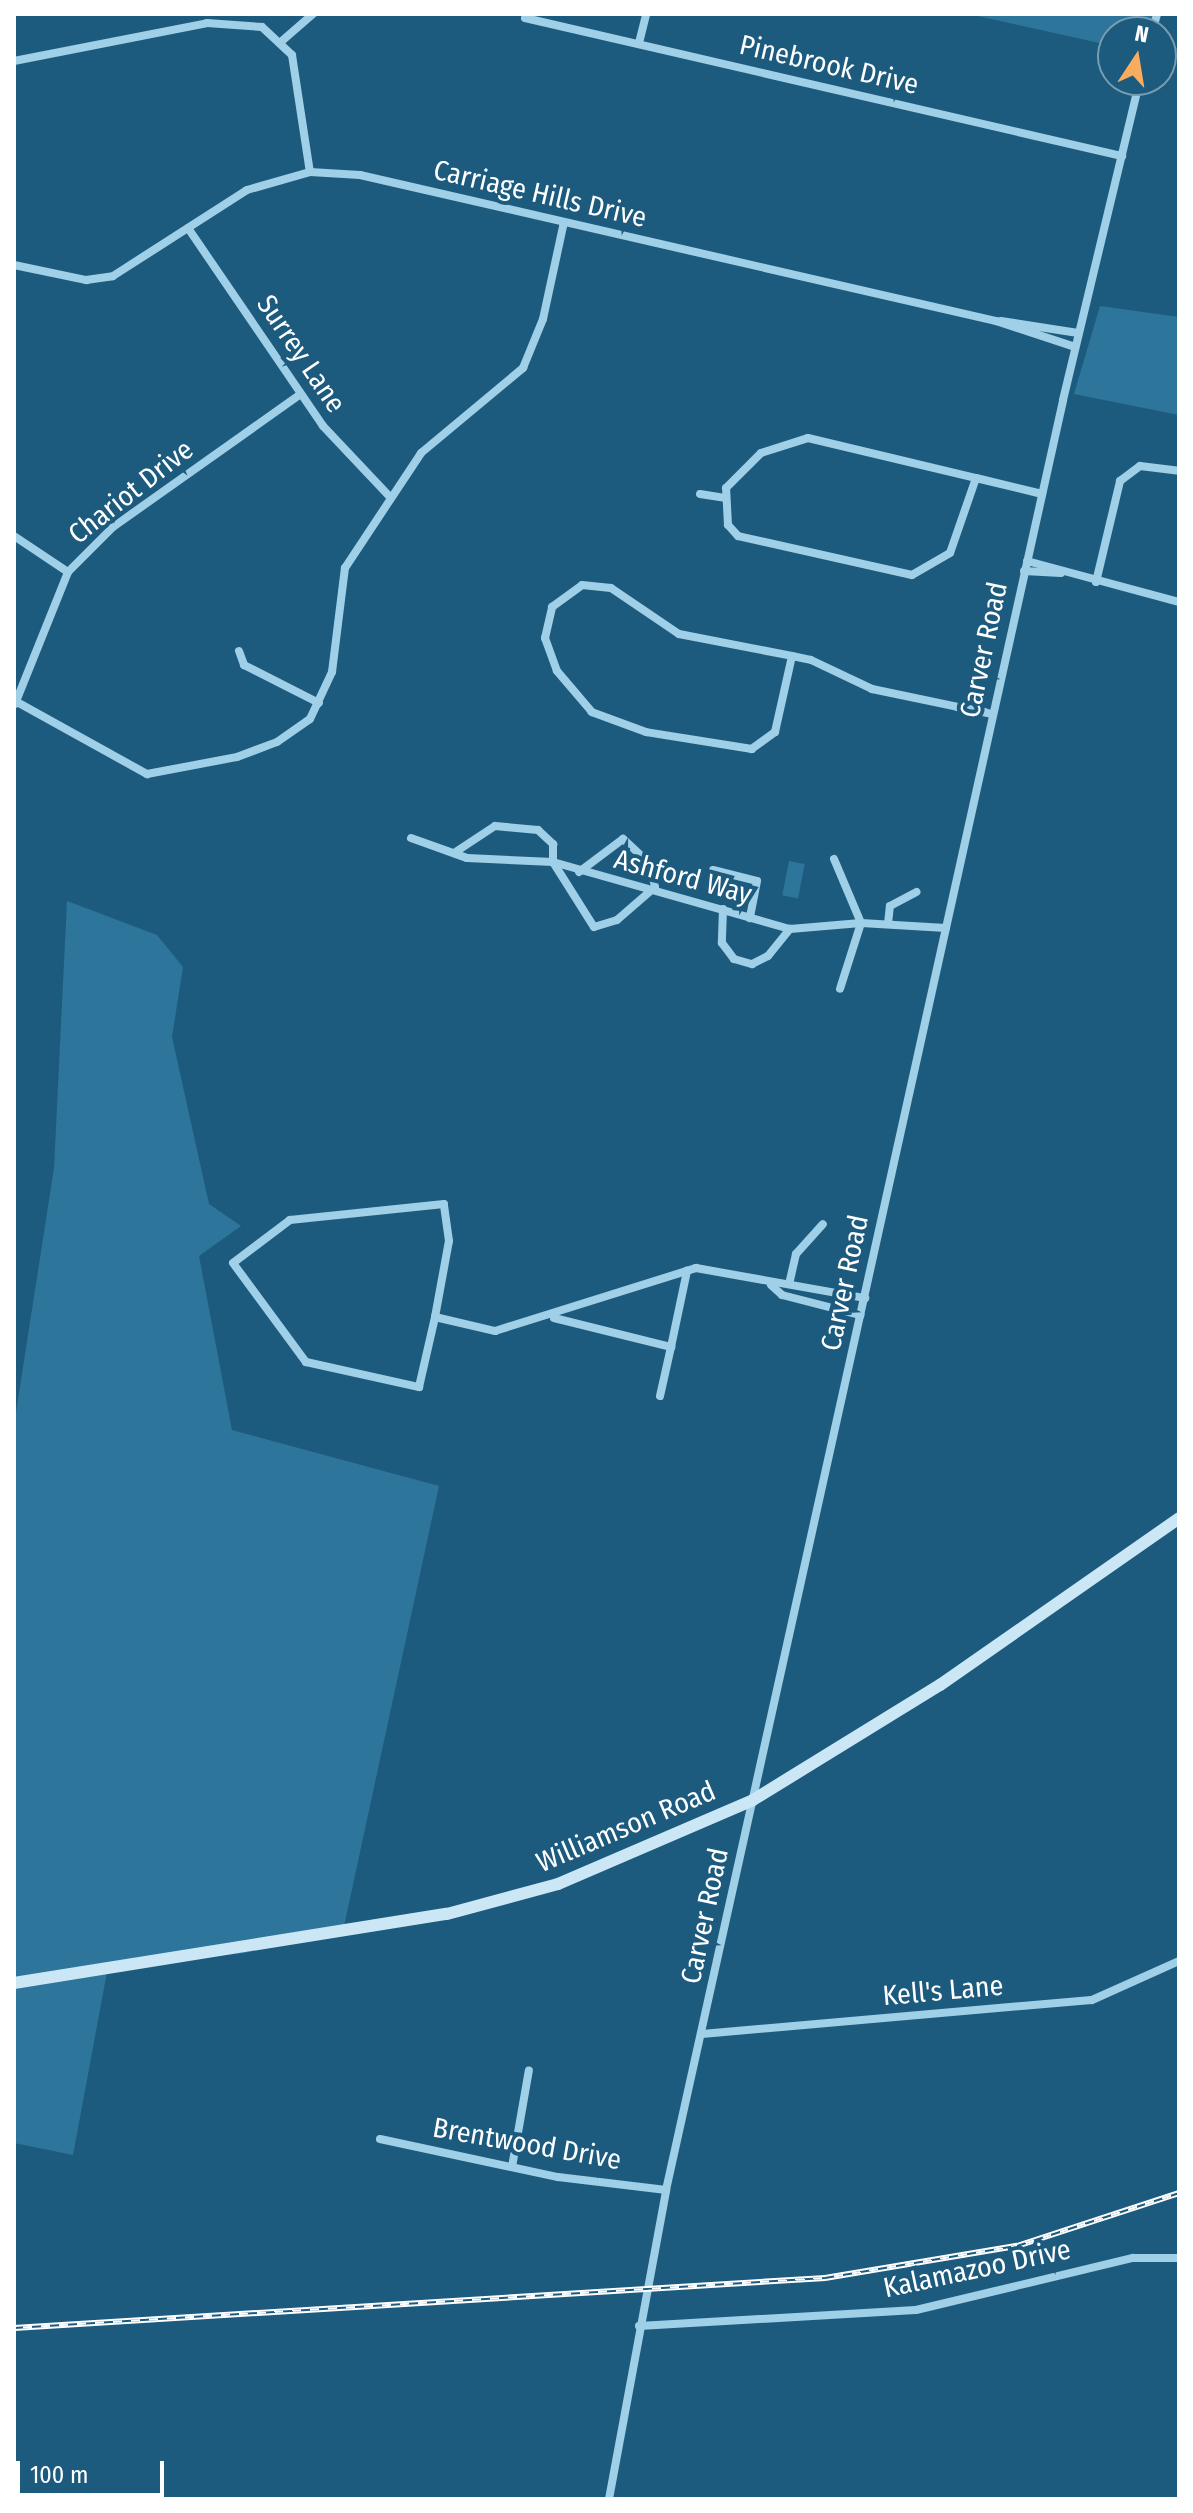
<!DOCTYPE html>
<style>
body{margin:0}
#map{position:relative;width:1193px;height:2513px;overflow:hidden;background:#1d5b7e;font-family:"Fira Sans Condensed",sans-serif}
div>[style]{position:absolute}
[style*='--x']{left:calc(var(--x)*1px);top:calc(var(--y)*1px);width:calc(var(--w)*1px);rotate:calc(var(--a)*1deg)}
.green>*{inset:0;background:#2d759b;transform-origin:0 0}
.minor>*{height:8px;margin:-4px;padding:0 4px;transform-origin:4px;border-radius:4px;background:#a0cfe8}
.secondary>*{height:12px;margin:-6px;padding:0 6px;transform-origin:6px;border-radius:6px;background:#cbe7f6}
.rail>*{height:6px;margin-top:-3px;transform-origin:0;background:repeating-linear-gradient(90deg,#1d5b7e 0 9px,#fff 0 18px);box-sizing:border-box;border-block:2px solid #fff}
span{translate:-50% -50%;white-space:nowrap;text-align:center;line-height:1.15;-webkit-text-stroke:8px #1d5b7e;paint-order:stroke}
.street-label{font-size:28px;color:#fff}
.frame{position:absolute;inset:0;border:16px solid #fff;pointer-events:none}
.north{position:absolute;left:1097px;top:16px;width:80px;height:80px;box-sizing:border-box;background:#1d5b7e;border:2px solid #779db2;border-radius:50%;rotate:12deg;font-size:22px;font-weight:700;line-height:32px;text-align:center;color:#fff}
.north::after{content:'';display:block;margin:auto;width:28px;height:36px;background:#f8ac5f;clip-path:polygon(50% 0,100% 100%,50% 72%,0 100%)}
.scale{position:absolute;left:16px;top:2461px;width:148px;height:36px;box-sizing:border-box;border:4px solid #fff;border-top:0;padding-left:10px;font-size:24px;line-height:28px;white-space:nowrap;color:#fff;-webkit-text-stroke:6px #1d5b7e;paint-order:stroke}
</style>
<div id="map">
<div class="green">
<i style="clip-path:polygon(969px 14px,1160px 14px,1156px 32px,1113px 32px,1113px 46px)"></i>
<i style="clip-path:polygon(1100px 306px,1179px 317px,1179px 415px,1074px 394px)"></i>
<i style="left:789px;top:861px;width:16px;height:35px;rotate:11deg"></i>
<i style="clip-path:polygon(67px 901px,157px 935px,183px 967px,172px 1037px,209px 1204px,241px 1226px,199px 1256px,232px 1430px,439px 1486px,343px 1931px,245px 1953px,108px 1967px,73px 2155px,14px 2143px,14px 1425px,54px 1168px)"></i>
</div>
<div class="minor">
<i style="--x:525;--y:18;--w:613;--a:13.02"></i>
<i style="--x:1152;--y:32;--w:19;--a:-74"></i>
<i style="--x:283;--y:40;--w:40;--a:-41"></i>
<i style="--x:639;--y:43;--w:30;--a:-76"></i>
<i style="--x:14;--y:61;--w:197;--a:-11.1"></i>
<i style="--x:207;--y:23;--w:55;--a:4.2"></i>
<i style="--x:262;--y:27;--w:41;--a:43"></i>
<i style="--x:292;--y:55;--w:118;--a:81.3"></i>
<i style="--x:188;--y:228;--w:240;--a:55.7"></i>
<i style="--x:323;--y:426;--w:96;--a:46.7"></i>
<i style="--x:14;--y:265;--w:74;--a:11.8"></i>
<i style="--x:86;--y:280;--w:27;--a:-8"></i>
<i style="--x:113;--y:276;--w:159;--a:-32.7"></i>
<i style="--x:247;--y:190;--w:66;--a:-15.9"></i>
<i style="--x:310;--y:172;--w:50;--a:3.4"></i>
<i style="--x:360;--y:175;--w:653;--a:12.93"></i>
<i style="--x:996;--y:321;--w:83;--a:18.2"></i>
<i style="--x:1001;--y:321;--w:78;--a:8.9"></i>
<i style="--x:808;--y:438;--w:173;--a:13.4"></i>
<i style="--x:976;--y:478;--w:79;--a:109.1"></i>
<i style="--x:950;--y:553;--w:44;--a:149.9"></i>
<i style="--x:912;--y:575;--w:178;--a:-167.4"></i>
<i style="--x:738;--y:536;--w:15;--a:-132"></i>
<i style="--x:728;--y:525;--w:37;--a:-93"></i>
<i style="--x:726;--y:488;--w:49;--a:-45"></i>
<i style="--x:761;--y:453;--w:49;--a:-17.7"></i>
<i style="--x:976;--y:478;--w:68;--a:13.6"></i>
<i style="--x:700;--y:494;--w:25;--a:9"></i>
<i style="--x:14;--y:536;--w:65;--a:33.7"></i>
<i style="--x:1027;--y:561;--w:157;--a:15.1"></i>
<i style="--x:1024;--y:571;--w:37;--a:3"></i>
<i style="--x:1096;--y:582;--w:104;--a:-76.6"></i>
<i style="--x:1120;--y:481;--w:25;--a:-37"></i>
<i style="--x:1140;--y:466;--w:39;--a:7"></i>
<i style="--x:239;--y:651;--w:15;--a:70"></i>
<i style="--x:244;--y:665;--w:84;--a:26.9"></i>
<i style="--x:792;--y:656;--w:78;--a:102.6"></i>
<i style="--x:775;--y:732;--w:29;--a:144"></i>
<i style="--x:752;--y:749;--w:107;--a:-170.9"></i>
<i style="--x:646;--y:732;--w:58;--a:-159.7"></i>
<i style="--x:592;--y:712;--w:54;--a:-130.5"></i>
<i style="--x:557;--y:671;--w:35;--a:-110"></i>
<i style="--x:545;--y:638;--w:32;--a:-77"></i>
<i style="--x:552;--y:607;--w:37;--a:-36"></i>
<i style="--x:582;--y:585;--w:29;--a:6"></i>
<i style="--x:611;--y:588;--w:82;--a:34.1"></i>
<i style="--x:679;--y:634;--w:115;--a:11"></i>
<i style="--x:792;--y:656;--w:19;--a:12"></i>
<i style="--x:811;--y:660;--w:68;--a:25.4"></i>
<i style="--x:872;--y:689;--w:123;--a:11.8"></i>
<i style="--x:17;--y:702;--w:149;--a:29"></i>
<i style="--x:147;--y:774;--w:92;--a:-10.7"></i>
<i style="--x:237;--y:757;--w:43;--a:-20.6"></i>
<i style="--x:277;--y:742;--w:40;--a:-34.9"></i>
<i style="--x:310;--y:719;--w:52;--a:-64.9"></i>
<i style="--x:332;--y:672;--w:105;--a:-82.9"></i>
<i style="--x:345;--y:568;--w:138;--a:-56.5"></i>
<i style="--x:421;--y:453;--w:133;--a:-39.8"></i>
<i style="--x:523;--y:368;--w:53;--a:-67.8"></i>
<i style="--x:543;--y:319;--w:99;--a:-77.8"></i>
<i style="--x:15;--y:704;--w:142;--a:-68.1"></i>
<i style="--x:68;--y:572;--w:64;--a:-45"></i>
<i style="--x:113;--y:527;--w:230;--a:-35.3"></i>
<i style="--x:957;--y:707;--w:28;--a:10"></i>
<i style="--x:411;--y:838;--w:59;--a:19.7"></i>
<i style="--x:467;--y:858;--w:86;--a:2.7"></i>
<i style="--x:553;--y:862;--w:246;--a:15.8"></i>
<i style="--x:790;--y:929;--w:71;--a:-4.8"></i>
<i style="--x:861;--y:923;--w:85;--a:3.4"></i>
<i style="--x:454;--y:853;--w:49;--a:-33.4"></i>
<i style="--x:495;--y:826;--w:43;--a:5.3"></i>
<i style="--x:538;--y:830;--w:21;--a:43"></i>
<i style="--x:553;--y:844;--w:18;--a:90"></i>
<i style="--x:553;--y:862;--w:77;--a:57.8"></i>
<i style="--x:594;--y:927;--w:24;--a:-17"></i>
<i style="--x:617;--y:920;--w:50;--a:-41"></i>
<i style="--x:655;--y:887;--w:24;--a:-102"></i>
<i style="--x:650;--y:864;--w:37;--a:-137"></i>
<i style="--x:623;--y:839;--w:55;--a:143.1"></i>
<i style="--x:834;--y:859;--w:69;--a:67.1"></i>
<i style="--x:861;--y:923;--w:69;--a:107.7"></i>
<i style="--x:713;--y:870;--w:45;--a:14"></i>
<i style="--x:757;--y:881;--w:38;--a:101"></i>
<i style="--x:723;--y:909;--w:34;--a:92"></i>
<i style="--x:722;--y:943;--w:20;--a:53"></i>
<i style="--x:734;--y:959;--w:19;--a:16"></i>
<i style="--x:752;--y:964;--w:18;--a:-27"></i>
<i style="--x:768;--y:956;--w:35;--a:-51"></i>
<i style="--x:888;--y:924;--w:18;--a:-84"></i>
<i style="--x:890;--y:906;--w:30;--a:-28"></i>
<i style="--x:790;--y:1280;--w:27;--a:-77"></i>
<i style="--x:796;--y:1254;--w:40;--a:-48"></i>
<i style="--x:771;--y:1285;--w:15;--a:42"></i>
<i style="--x:782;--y:1295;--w:81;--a:14.4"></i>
<i style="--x:435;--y:1317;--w:77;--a:-79.6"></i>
<i style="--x:449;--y:1241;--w:37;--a:-98"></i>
<i style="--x:444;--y:1204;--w:155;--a:174.1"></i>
<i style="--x:290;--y:1220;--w:71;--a:143"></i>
<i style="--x:233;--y:1263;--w:123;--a:53.6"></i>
<i style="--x:306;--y:1362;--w:116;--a:12.5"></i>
<i style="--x:419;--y:1387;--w:72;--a:-77.1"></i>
<i style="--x:435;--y:1317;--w:62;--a:13.1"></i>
<i style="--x:495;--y:1331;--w:211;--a:-17.4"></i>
<i style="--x:696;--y:1268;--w:172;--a:10.1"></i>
<i style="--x:554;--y:1318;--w:121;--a:13.9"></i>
<i style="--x:671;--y:1347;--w:78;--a:-78.1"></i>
<i style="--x:660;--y:1396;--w:50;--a:-77.3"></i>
<i style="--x:702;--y:2034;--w:391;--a:-5"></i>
<i style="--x:1092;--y:2000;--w:95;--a:-24.1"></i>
<i style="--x:380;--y:2139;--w:182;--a:12.1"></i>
<i style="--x:558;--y:2177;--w:109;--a:6.9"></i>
<i style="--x:512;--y:2167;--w:98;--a:-80.1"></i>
<i style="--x:639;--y:2326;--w:277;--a:-3.3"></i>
<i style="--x:916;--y:2310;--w:223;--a:-13.5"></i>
<i style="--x:1133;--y:2258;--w:46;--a:0"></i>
<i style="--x:609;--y:2499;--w:314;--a:-79.5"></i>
<i style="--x:666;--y:2190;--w:1833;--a:-77.49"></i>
<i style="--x:1063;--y:400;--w:329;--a:-76.5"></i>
</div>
<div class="secondary">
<i style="--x:14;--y:1983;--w:438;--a:-9.1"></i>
<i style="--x:447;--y:1914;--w:115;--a:-15.1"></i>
<i style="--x:558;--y:1884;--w:212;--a:-23.3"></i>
<i style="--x:753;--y:1800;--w:220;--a:-31.6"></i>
<i style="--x:940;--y:1685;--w:292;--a:-34.9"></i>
</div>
<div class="rail">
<i style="--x:14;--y:2328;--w:813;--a:-3.53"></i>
<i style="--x:825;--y:2278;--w:195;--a:-9.5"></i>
<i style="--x:1017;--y:2246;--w:170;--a:-18.1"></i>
</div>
<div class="street-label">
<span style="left:829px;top:65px;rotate:13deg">Pinebrook Drive</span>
<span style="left:540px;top:194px;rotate:13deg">Carriage Hills Drive</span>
<span style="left:301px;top:354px;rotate:56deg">Surrey Lane</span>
<span style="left:131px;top:492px;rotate:-38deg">Chariot Drive</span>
<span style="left:984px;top:650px;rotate:-78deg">Carver Road</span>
<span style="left:683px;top:877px;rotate:15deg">Ashford Way</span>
<span style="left:845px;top:1283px;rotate:-78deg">Carver Road</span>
<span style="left:626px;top:1827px;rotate:-23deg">Williamson Road</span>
<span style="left:705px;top:1916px;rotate:-78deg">Carver Road</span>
<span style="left:943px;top:1991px;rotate:-5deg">Kell's Lane</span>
<span style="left:527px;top:2144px;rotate:10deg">Brentwood Drive</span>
<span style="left:977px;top:2269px;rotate:-12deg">Kalamazoo Drive</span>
</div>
<div class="frame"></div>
<div class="north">N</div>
<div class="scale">100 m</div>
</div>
